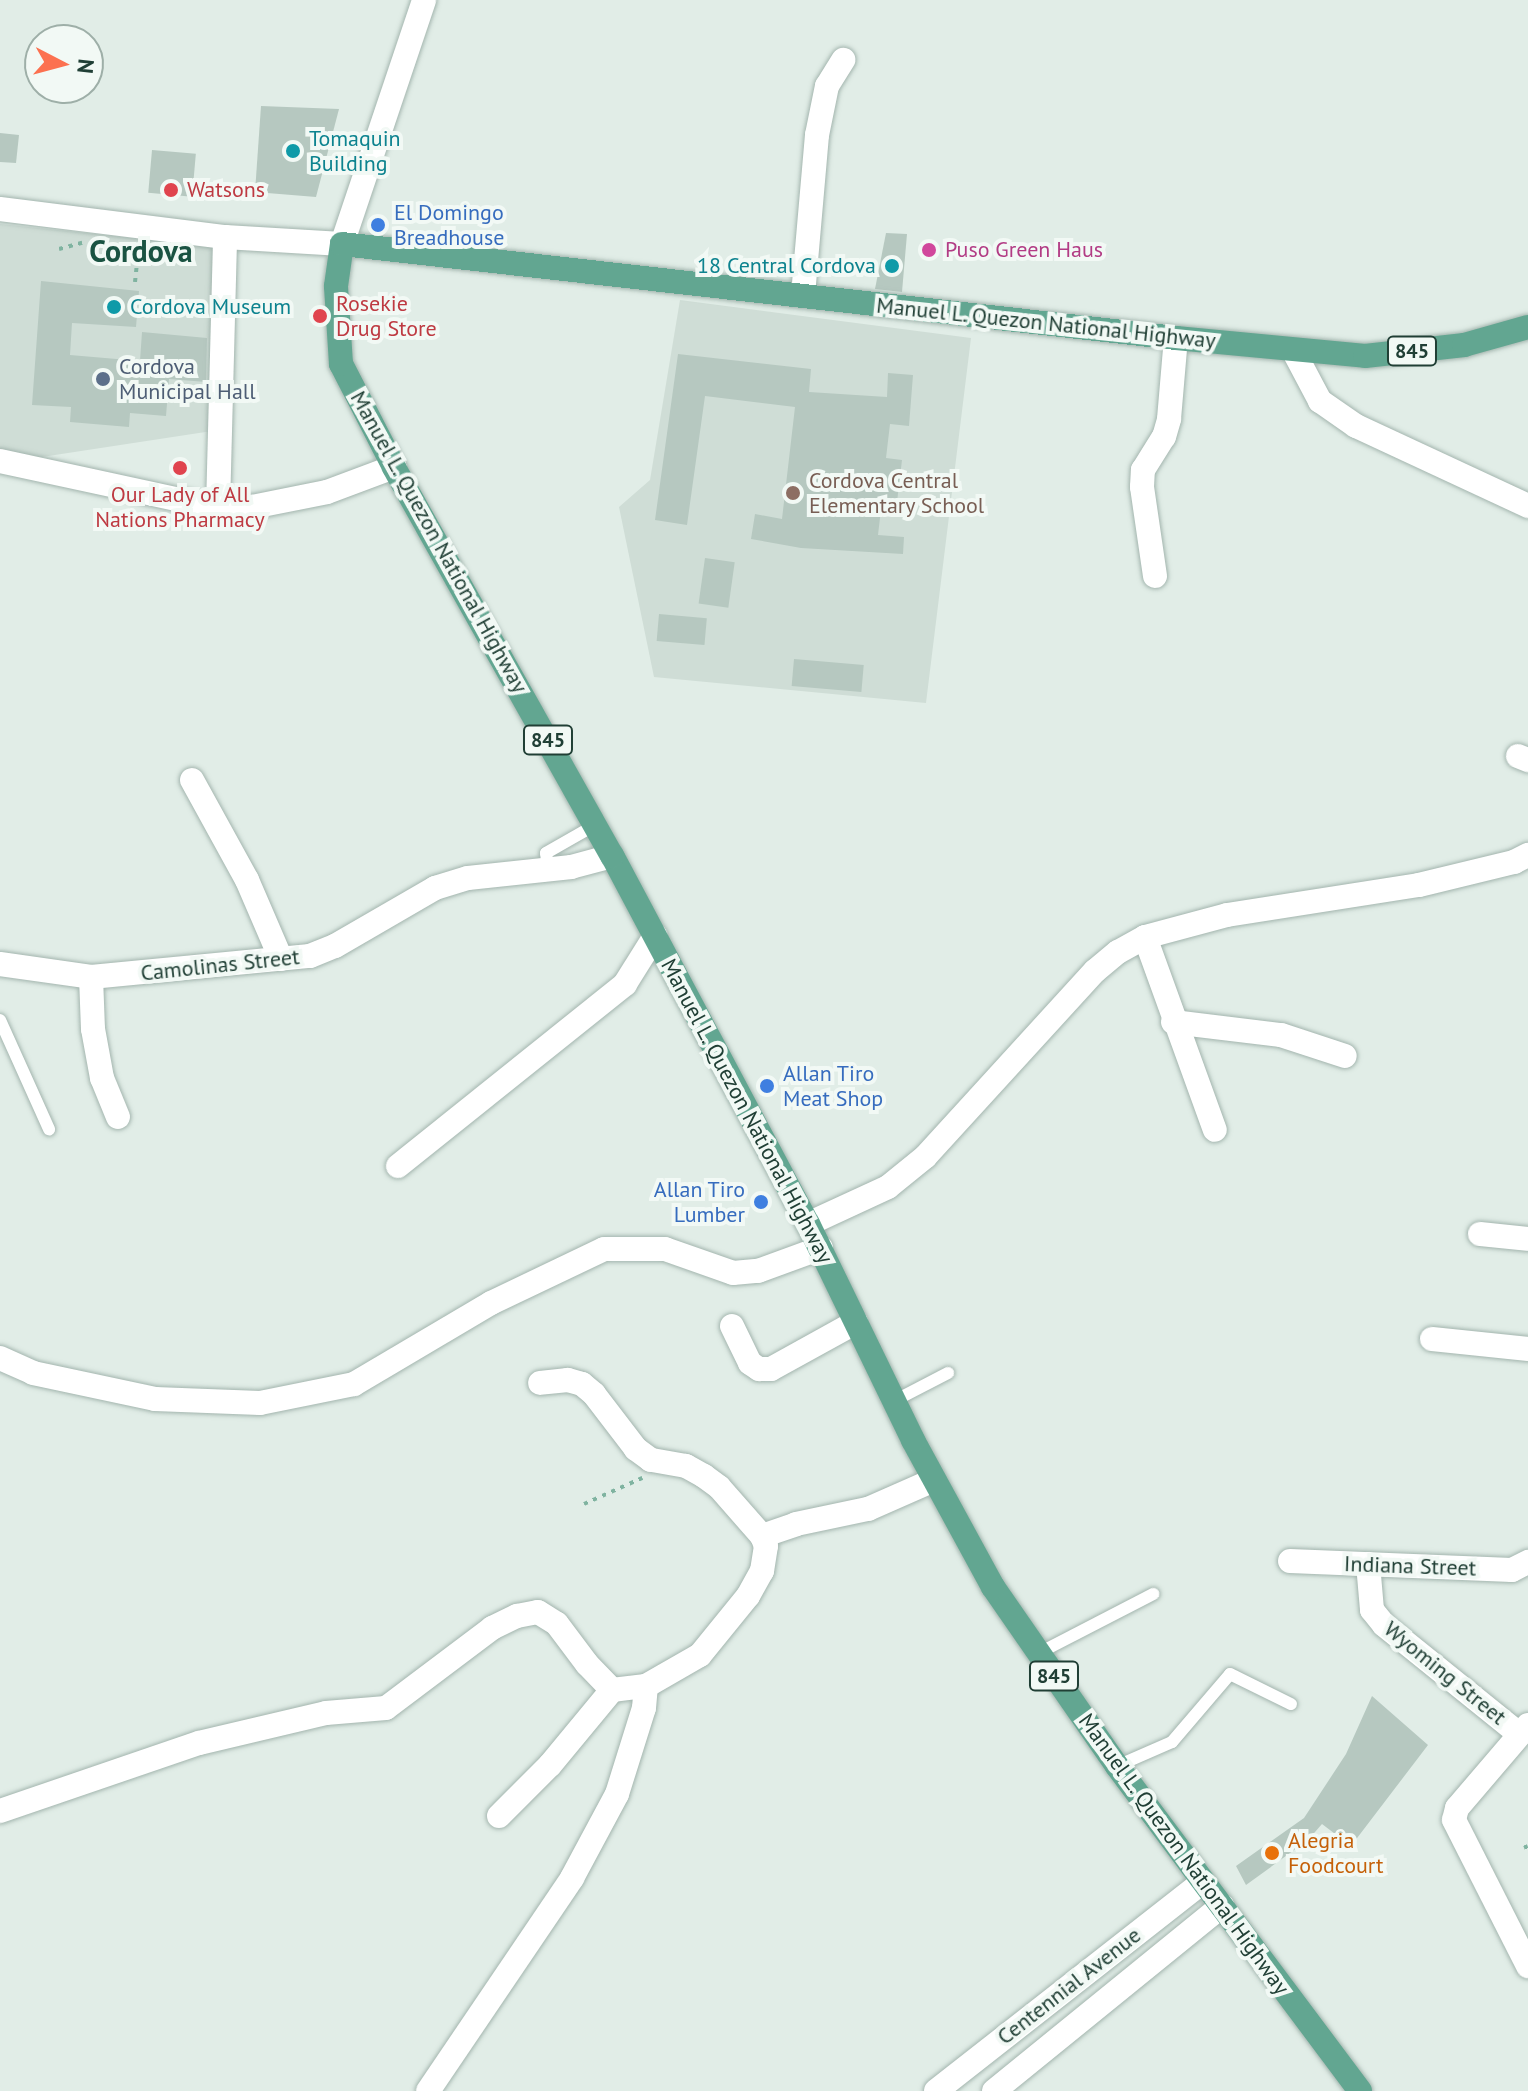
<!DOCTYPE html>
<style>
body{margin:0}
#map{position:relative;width:1528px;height:2091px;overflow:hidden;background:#e1ede7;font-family:"PT Sans",sans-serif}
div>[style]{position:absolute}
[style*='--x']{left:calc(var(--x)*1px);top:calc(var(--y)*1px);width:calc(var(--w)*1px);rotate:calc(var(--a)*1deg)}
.built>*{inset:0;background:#cfddd6}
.building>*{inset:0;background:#b6c8c0;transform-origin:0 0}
.path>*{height:4px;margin-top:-2px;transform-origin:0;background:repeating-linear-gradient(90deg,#7fb3a0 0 4px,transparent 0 10px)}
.roads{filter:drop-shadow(0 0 2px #a3b5ae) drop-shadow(0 0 2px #a3b5ae)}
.lane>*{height:12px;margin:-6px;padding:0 6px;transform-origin:6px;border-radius:6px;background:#fff}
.street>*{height:24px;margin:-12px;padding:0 12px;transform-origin:12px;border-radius:12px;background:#fff}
.secondary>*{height:24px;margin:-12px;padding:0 12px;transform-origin:12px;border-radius:12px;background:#fff}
.primary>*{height:24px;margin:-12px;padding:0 12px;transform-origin:12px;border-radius:12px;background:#62a691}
.dots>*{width:22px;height:22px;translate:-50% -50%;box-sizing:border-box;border:4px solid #f2f9f5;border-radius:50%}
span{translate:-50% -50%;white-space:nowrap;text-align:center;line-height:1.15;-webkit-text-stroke:8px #f2f9f5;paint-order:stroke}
.shield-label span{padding:2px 6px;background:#f2f9f5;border:2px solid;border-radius:6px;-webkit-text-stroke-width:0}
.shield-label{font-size:20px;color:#203f35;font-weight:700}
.culture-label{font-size:22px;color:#0d838f}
.left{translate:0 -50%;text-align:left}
.right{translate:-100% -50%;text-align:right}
.health-label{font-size:22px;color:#be3a42}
.shop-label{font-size:22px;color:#366cbe}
.hotel-label{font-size:22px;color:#b23c85}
.street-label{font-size:22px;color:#203f35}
.service-label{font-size:22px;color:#4e5e75}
.education-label{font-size:22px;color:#785e54}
.food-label{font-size:22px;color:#c56008}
.district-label{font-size:30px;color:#1a5342;font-weight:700}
.north{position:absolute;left:24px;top:24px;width:80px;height:80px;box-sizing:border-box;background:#f2f9f5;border:2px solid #9eafa8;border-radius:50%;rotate:96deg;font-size:22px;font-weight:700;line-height:32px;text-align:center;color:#203f35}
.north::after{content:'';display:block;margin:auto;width:28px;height:36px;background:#fc7150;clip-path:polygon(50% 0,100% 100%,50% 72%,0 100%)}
</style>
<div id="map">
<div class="built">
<i style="clip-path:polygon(0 224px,219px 247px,212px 431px,22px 460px,0 455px)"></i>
<i style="clip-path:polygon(680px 300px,971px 338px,926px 703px,654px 677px,619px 507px,650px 480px)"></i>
</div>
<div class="building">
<i style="clip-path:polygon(261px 106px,339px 109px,316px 197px,255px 192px)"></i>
<i style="clip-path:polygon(0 133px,19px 135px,16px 163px,0 162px)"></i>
<i style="left:152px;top:150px;width:44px;height:43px;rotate:5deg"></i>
<i style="clip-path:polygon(886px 233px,907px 234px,902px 292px,875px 289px)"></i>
<i style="clip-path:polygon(41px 281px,139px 291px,136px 327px,72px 323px,70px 355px,140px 361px,142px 332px,207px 338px,206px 382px,169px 379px,166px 416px,130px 413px,129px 427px,70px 422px,71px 407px,32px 405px)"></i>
<i style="clip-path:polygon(678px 354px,811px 369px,809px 392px,887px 397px,888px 373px,913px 375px,909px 426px,890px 424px,886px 458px,902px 460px,897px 502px,882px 501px,878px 535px,904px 537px,903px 554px,801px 548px,751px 539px,755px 514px,782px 519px,795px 407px,705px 396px,687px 525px,655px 520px)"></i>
<i style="left:705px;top:558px;width:30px;height:46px;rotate:8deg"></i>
<i style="left:659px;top:614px;width:48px;height:27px;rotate:5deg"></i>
<i style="left:794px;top:659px;width:70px;height:27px;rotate:5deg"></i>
<i style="clip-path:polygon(1372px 1696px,1428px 1745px,1351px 1846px,1322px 1824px,1308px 1840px,1246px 1885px,1236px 1866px,1304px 1818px,1346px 1754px)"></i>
</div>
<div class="path">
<i style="--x:106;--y:245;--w:55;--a:8.4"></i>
<i style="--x:59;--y:249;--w:24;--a:-15"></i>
<i style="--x:135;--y:282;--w:30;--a:-84"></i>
<i style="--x:584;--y:1504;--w:64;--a:-24.1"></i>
<i style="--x:1525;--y:1845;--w:8;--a:67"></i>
</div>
<div class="roads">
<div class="lane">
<i style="--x:548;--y:869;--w:16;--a:-97"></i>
<i style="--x:546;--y:853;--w:56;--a:-29.7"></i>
<i style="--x:0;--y:1020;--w:120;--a:65.8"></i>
<i style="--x:894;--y:1401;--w:61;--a:-27.4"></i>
<i style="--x:1037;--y:1654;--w:131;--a:-27.3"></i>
<i style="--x:1117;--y:1766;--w:60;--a:-23.6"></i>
<i style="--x:1172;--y:1742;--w:89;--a:-49.5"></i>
<i style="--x:1230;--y:1674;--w:68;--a:26.2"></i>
</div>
<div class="street">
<i style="--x:803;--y:295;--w:161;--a:-85"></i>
<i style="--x:817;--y:135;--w:50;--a:-78.5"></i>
<i style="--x:827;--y:86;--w:31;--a:-58"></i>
<i style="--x:1293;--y:350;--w:58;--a:62.1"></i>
<i style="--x:1320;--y:401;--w:44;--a:34.8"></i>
<i style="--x:1356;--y:426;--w:190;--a:24.9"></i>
<i style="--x:218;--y:508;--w:271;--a:-88.5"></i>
<i style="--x:1155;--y:576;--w:90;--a:-98.3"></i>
<i style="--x:1142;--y:487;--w:17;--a:-87"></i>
<i style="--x:1143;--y:470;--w:39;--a:-58"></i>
<i style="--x:1164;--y:437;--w:19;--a:-74"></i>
<i style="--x:1169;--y:419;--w:81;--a:-85.1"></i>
<i style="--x:1518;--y:756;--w:11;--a:22"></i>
<i style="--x:192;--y:780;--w:114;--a:61.2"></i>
<i style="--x:247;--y:880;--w:86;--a:66.7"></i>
<i style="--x:1145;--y:937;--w:205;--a:70.1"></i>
<i style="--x:0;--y:964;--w:92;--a:8.1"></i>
<i style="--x:91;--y:977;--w:220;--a:-5.5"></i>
<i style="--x:310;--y:956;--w:27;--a:-22"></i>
<i style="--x:335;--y:946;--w:116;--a:-30.1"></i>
<i style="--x:435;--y:888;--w:34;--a:-17"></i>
<i style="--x:468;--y:878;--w:104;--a:-6.1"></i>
<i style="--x:571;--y:867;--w:42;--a:-15"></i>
<i style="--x:91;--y:977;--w:52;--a:87.8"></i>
<i style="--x:93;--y:1029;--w:50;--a:79.6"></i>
<i style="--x:102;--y:1078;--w:42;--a:67.7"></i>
<i style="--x:1173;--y:1022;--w:109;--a:6.9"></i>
<i style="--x:1281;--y:1035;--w:67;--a:18.2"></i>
<i style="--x:398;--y:1166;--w:291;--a:-38.7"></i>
<i style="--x:625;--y:984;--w:57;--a:-58"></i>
<i style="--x:808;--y:1224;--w:88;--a:-24.8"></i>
<i style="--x:888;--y:1187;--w:48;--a:-39"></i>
<i style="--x:925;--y:1157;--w:252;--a:-47.6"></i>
<i style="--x:1095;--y:971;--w:30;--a:-40"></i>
<i style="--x:1118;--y:952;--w:31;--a:-29"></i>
<i style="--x:1145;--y:937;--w:85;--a:-15"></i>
<i style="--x:1227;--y:915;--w:194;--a:-8.9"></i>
<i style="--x:1419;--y:885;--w:98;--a:-13.6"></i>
<i style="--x:1514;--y:862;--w:16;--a:-27"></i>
<i style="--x:1480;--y:1234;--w:48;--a:5.9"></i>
<i style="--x:732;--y:1326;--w:41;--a:64.1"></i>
<i style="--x:750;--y:1363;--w:11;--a:34"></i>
<i style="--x:759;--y:1369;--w:12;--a:0"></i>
<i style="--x:771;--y:1369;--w:97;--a:-28.9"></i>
<i style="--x:1432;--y:1339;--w:97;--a:5.9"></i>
<i style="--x:0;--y:1358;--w:36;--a:24"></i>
<i style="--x:33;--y:1373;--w:125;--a:12"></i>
<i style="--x:155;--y:1399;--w:105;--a:2.2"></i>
<i style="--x:260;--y:1403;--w:96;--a:-11.4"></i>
<i style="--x:354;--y:1384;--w:159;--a:-30.6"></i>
<i style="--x:491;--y:1303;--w:125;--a:-25.5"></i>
<i style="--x:604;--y:1249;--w:61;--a:0"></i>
<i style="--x:665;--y:1249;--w:72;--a:19.4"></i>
<i style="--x:733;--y:1273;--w:25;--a:-5"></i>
<i style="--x:758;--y:1271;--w:67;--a:-20.1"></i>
<i style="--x:762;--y:1536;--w:36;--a:-19"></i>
<i style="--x:796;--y:1524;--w:74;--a:-11.8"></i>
<i style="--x:868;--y:1509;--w:72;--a:-23.7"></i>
<i style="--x:1290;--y:1561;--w:222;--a:2.3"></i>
<i style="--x:1512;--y:1570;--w:18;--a:-27"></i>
<i style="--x:1368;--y:1564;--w:46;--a:85"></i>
<i style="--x:1372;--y:1610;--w:19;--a:51"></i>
<i style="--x:1384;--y:1625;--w:174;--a:38.9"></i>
<i style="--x:1528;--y:1725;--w:109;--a:130.5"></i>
<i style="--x:1457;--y:1808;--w:12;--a:104"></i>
<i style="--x:1454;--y:1820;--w:164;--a:63.1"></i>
<i style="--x:0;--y:1811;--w:210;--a:-18.9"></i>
<i style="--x:199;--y:1743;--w:130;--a:-13.3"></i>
<i style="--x:326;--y:1713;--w:60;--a:-4.8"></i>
<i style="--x:386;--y:1708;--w:133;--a:-37"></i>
<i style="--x:492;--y:1628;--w:28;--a:-26"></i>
<i style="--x:517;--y:1616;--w:21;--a:-11"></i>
<i style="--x:538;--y:1612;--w:22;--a:32"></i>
<i style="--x:557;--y:1624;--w:50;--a:53.1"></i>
<i style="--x:587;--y:1664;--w:36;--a:46"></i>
<i style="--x:612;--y:1690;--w:34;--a:-7"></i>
<i style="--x:646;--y:1686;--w:62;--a:-29.9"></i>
<i style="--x:700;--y:1655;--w:76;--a:-50.9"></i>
<i style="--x:748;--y:1596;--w:29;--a:-61"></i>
<i style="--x:762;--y:1571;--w:25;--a:-81"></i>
<i style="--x:766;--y:1546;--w:11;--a:-112"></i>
<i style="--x:762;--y:1536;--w:65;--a:-131.3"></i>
<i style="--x:719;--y:1487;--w:19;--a:-144"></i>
<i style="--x:704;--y:1476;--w:21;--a:-151"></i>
<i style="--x:686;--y:1466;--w:36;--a:-170"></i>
<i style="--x:651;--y:1460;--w:19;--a:-144"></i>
<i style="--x:636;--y:1449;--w:69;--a:-127.4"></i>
<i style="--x:594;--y:1394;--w:16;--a:-140"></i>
<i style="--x:582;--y:1384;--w:15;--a:-164"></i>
<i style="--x:568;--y:1380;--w:28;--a:174"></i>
<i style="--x:499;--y:1816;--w:72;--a:-45"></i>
<i style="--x:550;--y:1765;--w:97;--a:-50.4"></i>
<i style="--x:428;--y:2091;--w:257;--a:-55.9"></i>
<i style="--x:572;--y:1878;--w:95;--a:-61.8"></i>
<i style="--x:617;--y:1794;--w:90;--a:-72.6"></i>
<i style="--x:644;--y:1708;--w:22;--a:-85"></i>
</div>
<div class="secondary">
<i style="--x:0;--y:209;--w:227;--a:7.1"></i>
<i style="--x:225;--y:237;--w:117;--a:3.4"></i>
<i style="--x:342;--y:244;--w:257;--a:-71.4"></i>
<i style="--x:0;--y:461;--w:223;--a:12.2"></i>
<i style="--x:218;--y:508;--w:34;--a:-2"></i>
<i style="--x:252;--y:507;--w:76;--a:-11.3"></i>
<i style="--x:327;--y:492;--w:72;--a:-20.5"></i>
<i style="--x:936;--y:2091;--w:339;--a:-38.1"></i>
<i style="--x:994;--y:2091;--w:294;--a:-39.1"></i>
</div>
<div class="primary">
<i style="--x:1360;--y:2091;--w:406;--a:-126.8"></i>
<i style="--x:1117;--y:1766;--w:218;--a:-124.7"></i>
<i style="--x:993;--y:1587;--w:167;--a:-118.6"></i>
<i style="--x:913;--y:1440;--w:240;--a:-115.9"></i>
<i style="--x:808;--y:1224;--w:417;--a:-118"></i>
<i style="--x:612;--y:856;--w:446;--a:-119.3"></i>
<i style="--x:394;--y:467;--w:116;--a:-117.2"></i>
<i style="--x:341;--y:364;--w:78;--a:-93.7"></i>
<i style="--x:336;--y:286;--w:42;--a:-81.9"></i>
<i style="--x:342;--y:244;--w:839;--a:6.43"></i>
<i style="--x:1176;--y:338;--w:190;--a:5.4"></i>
<i style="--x:1365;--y:356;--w:100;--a:-6.3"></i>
<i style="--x:1464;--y:345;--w:66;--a:-15.7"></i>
</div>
</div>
<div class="dots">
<i style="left:293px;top:151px;background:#0f9aa8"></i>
<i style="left:171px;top:190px;background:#e0444e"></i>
<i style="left:378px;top:225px;background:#3f7fe0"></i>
<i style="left:929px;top:250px;background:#d1479c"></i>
<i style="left:892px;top:266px;background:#0f9aa8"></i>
<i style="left:114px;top:307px;background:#0f9aa8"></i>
<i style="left:320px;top:316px;background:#e0444e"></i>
<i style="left:103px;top:379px;background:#5c6f8a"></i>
<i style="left:180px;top:468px;background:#e0444e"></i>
<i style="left:793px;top:493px;background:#8d6e63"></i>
<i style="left:767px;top:1086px;background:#3f7fe0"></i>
<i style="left:761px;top:1202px;background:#3f7fe0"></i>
<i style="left:1272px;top:1853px;background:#e8710a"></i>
</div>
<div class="shield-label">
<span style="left:1412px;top:351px">845</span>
<span style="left:548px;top:740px">845</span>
<span style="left:1054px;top:1676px">845</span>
</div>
<div class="culture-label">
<span class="left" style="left:309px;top:151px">Tomaquin<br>Building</span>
<span class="right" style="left:876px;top:266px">18 Central Cordova</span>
<span class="left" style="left:130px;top:307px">Cordova Museum</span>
</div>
<div class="health-label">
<span class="left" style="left:187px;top:190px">Watsons</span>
<span class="left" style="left:336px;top:316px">Rosekie<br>Drug Store</span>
<span style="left:180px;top:507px">Our Lady of All<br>Nations Pharmacy</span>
</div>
<div class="shop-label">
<span class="left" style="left:394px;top:225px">El Domingo<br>Breadhouse</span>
<span class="left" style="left:783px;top:1086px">Allan Tiro<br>Meat Shop</span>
<span class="right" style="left:745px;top:1202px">Allan Tiro<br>Lumber</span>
</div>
<div class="hotel-label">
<span class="left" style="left:945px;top:250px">Puso Green Haus</span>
</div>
<div class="street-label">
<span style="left:1046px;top:323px;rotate:6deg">Manuel L. Quezon National Highway</span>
<span style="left:439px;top:542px;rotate:61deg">Manuel L. Quezon National Highway</span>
<span style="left:220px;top:965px;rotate:-6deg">Camolinas Street</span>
<span style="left:747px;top:1111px;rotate:62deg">Manuel L. Quezon National Highway</span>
<span style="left:1410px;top:1566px;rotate:2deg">Indiana Street</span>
<span style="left:1445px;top:1673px;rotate:39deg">Wyoming Street</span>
<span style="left:1184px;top:1854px;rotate:54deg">Manuel L. Quezon National Highway</span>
<span style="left:1069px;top:1986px;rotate:-38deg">Centennial Avenue</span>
</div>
<div class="service-label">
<span class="left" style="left:119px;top:379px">Cordova<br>Municipal Hall</span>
</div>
<div class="education-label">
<span class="left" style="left:809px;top:493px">Cordova Central<br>Elementary School</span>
</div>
<div class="food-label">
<span class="left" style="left:1288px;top:1853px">Alegria<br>Foodcourt</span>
</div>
<div class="district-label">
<span style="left:141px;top:251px">Cordova</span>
</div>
<div class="north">N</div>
</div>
